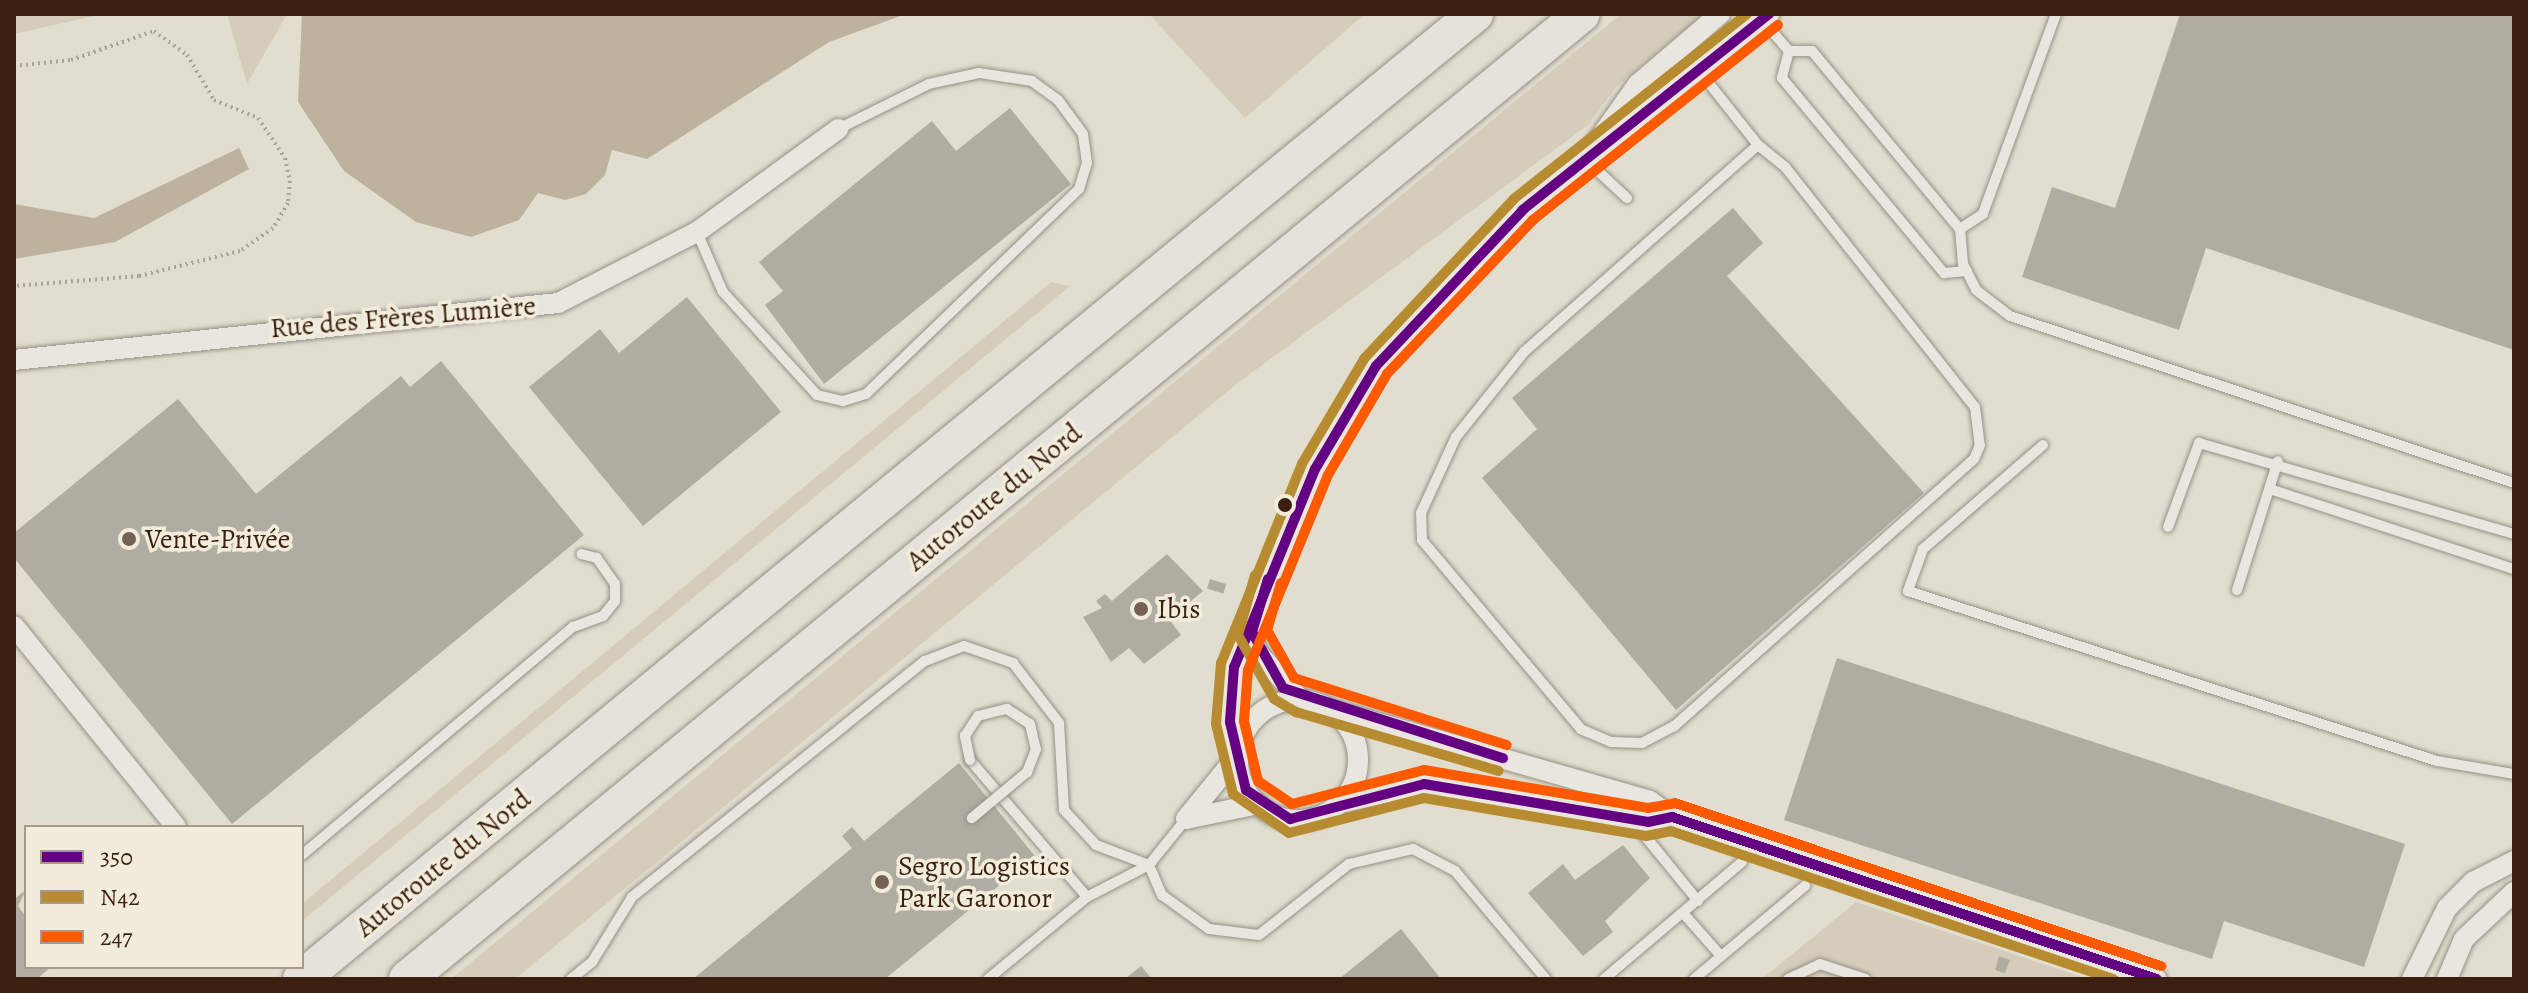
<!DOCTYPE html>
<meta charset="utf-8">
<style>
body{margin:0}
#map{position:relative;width:2528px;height:993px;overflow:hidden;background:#e1ddcf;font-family:Alegreya,serif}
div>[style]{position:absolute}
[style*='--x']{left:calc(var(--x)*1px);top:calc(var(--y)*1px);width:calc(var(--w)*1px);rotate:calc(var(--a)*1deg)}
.green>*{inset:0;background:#d5cdba}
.water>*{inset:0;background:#bdb29e}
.building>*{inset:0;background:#b1aca1;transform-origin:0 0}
.path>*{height:4px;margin-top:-2px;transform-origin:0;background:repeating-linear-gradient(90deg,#a8a39d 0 2px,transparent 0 6px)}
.roads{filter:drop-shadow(0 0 2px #969086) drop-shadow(0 0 2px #969086)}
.lane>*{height:10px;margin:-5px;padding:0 5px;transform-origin:5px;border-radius:5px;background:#e9e6df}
.street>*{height:20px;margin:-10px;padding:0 10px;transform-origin:10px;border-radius:10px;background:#e9e6df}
.street>.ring{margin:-10px;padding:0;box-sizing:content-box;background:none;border:20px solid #e9e6df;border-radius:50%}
.highway>*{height:36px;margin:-18px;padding:0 18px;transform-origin:18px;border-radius:18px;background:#e4e2da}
.bridges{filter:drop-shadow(0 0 2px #969086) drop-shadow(0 0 2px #969086)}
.lane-bridge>*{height:10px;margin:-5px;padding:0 5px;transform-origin:5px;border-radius:5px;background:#e9e6df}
.bus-1>*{height:10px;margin:-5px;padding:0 5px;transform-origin:5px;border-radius:5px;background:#640082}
.bus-2>*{height:10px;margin:-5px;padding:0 5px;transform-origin:5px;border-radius:5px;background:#b78c30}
.bus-3>*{height:10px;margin:-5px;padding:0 5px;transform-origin:5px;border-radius:5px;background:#ff5a00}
.dots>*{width:22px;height:22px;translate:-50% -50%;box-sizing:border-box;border:4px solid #f1ecdb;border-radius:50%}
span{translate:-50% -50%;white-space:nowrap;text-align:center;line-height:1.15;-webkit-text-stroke:7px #f1ecdb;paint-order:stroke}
.street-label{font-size:28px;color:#3b1f11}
.poi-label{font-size:28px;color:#3b1f11}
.left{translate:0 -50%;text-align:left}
.frame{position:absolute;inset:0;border:16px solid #3b1f11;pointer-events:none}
.legend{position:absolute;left:24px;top:825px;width:280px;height:144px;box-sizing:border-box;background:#f1ecdb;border:2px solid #a89a8a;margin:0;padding:10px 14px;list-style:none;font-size:24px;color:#3b1f11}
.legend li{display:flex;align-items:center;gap:16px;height:40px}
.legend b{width:40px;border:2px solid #a89a8a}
</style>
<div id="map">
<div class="green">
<i style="clip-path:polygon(14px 14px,103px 14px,14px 34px)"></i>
<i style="clip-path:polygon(227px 14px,287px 14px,247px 84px)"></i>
<i style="clip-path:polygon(1149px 14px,1365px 14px,1245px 118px)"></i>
<i style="clip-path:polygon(1621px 14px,1704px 14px,1617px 86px,1588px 125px,1239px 382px,515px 979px,451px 979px)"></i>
<i style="clip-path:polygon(1051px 282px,1070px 286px,302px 921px,302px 904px)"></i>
<i style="clip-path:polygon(1856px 902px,2088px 979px,1762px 979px)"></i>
</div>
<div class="water">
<i style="clip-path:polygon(302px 14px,906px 14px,829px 42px,647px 159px,612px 150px,605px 175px,586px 194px,565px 200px,538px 193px,519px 220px,471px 237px,416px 222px,344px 171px,298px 102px)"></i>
<i style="clip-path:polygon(239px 148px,249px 169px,115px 242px,14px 259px,14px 204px,94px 218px)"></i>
</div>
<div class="building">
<i style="clip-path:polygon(2180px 14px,2514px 14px,2514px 350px,2206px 248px,2179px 330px,2022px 277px,2052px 187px,2115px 208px)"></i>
<i style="clip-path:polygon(1010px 108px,1071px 184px,824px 384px,765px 305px,783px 291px,759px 262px,932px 121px,956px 151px)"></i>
<i style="clip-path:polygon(1733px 208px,1763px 243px,1727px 276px,1924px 493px,1676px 710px,1482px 478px,1537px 429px,1512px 398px)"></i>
<i style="clip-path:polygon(687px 297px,781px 412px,643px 526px,529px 387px,600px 329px,619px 353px)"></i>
<i style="clip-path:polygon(441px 361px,584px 535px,232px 824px,14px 558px,14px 533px,178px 399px,256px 494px,401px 376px,410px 387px)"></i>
<i style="clip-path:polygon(1167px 554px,1203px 591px,1169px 619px,1181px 635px,1144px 664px,1129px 648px,1111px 662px,1083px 617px,1102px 608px,1096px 601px,1105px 594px,1112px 601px)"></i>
<i style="left:1210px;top:579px;width:17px;height:10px;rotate:17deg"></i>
<i style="clip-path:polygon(1837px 658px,2405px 844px,2364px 967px,2224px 921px,2212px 959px,1784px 820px)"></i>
<i style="clip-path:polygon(959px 763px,1035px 856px,885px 979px,693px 979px,852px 848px,842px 836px,852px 827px,864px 841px)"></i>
<i style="clip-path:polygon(1623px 845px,1650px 878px,1605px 921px,1613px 932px,1583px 956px,1528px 893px,1563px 864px,1575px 880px)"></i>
<i style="clip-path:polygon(26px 890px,18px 906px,26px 917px,26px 967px,51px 967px,37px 979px,14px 979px,14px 899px)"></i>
<i style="clip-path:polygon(1401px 929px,1441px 979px,1339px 979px)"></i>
<i style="clip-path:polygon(1999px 956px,2010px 960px,2005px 973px,1995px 970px)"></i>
<i style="clip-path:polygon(1141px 966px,1152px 979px,1125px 979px)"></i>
</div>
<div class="path">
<i style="--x:14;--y:66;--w:57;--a:-6"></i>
<i style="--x:71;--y:60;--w:88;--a:-19.3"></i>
<i style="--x:154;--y:31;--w:41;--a:36"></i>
<i style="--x:187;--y:55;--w:52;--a:59"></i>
<i style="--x:214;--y:100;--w:48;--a:22.2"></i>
<i style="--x:258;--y:118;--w:48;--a:56"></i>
<i style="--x:285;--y:158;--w:24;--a:78"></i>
<i style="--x:290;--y:181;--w:22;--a:95"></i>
<i style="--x:288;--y:203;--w:29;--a:121"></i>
<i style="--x:273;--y:228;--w:40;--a:145.1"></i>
<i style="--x:240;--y:251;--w:104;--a:166.1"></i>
<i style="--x:139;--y:276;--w:125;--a:175.4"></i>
</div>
<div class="roads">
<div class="lane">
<i style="--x:2056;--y:14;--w:213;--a:110.1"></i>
<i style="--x:1983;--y:214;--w:27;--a:147"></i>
<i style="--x:1960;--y:229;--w:35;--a:85"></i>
<i style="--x:1963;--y:264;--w:29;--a:63"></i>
<i style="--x:1976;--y:290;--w:43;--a:37.4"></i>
<i style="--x:2010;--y:316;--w:531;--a:18.33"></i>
<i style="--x:1762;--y:20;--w:41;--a:48.9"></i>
<i style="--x:1789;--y:51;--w:28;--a:105"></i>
<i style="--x:1782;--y:78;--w:254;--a:50.3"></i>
<i style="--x:1944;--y:273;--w:23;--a:-5"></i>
<i style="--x:1789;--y:51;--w:23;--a:0"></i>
<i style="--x:1812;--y:51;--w:231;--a:50.3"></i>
<i style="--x:1700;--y:72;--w:93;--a:51.5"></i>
<i style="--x:1758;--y:145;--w:36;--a:39"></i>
<i style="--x:1786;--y:168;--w:305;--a:51.7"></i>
<i style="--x:1975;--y:407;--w:38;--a:83"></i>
<i style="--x:1980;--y:445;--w:15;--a:113"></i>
<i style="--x:1974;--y:459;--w:402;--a:138.3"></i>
<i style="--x:1674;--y:726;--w:36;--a:152"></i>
<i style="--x:1642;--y:743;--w:31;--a:-178"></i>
<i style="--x:1611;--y:742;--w:33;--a:-157"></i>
<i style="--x:1581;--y:729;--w:247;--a:-130.1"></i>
<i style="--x:1422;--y:540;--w:27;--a:-92"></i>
<i style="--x:1421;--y:513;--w:84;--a:-65.3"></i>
<i style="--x:1456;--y:437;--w:109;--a:-51.3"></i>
<i style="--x:1524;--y:352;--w:312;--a:-41.5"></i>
<i style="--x:1586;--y:160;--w:56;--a:42.8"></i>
<i style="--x:697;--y:232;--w:65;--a:66.6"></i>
<i style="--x:723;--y:292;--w:139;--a:47.6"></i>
<i style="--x:817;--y:395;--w:27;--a:13"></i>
<i style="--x:843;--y:401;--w:24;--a:-17"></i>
<i style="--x:866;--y:394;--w:296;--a:-43.9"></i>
<i style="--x:1079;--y:189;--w:27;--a:-73"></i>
<i style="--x:1087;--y:163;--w:29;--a:-98"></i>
<i style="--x:1083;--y:134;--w:42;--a:-126.3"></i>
<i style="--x:1058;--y:100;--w:32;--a:-144"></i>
<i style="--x:1032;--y:81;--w:54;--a:-171.4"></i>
<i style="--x:979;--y:73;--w:51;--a:167.6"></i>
<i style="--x:929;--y:84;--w:102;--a:153.7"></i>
<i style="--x:2043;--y:445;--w:159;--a:139.1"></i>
<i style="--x:1923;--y:549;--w:45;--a:109.7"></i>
<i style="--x:1908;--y:591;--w:556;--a:17.82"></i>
<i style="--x:2437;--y:761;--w:78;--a:9.6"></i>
<i style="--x:2270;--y:489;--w:257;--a:18.2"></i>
<i style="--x:2168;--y:527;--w:90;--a:-69.7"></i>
<i style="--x:2199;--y:443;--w:328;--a:16.1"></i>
<i style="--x:2237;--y:590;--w:135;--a:-72.4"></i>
<i style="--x:970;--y:760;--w:180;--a:49.5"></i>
<i style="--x:1186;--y:819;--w:59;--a:128.8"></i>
<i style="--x:1149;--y:865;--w:33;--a:67"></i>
<i style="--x:1162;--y:895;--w:58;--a:35.9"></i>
<i style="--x:1209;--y:929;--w:50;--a:6.8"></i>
<i style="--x:1259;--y:935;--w:115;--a:-38.3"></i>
<i style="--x:1349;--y:864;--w:66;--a:-13.2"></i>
<i style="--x:1413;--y:849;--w:47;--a:27.6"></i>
<i style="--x:1455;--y:871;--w:141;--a:49.9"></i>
<i style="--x:1648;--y:822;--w:14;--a:102"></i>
<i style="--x:1645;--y:836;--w:84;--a:50.8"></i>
<i style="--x:302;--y:855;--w:354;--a:-40.1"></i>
<i style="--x:573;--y:627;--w:32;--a:-20"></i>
<i style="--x:603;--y:616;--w:19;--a:-51"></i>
<i style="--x:615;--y:601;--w:17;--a:-90"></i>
<i style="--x:615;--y:584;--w:32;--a:-125"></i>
<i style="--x:597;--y:558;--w:16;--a:-166"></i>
<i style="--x:1683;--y:913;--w:57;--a:48.5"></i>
<i style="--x:571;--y:979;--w:27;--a:-39"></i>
<i style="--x:592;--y:962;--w:76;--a:-58.4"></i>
<i style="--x:632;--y:897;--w:376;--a:-38.9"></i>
<i style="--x:925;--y:661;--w:42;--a:-21"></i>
<i style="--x:964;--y:646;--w:52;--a:19.1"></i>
<i style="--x:1013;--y:663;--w:76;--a:52.5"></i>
<i style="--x:1059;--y:723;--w:87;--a:86.7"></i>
<i style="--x:1064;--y:810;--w:47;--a:47.6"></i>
<i style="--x:1096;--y:845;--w:57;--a:20.7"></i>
<i style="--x:988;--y:979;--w:129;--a:-39.6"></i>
<i style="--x:1087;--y:897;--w:70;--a:-27.3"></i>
<i style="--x:1604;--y:979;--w:181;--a:-40.3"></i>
<i style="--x:1694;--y:979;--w:145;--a:-40"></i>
<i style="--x:1788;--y:979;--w:35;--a:-25"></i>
<i style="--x:1820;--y:964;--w:48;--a:18.1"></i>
</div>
<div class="street">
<i style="--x:1585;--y:159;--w:92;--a:-54.8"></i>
<i style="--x:1638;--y:84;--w:108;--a:-40.5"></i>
<i style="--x:14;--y:360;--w:547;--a:-5.98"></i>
<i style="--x:558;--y:303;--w:156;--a:-27.1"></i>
<i style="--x:697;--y:232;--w:175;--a:-36.1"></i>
<i style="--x:14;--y:626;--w:258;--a:51.1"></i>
<i style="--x:1252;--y:632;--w:21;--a:76"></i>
<i style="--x:1257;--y:652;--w:64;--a:47.5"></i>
<i class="ring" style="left:1238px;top:700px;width:100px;height:100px"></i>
<i style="--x:1330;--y:709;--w:333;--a:16"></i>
<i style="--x:1650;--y:801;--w:27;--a:36"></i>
<i style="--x:1672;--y:817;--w:511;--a:18.47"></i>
<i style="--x:1238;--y:755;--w:34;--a:-104"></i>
<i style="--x:1230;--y:722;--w:55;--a:-85.8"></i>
<i style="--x:1234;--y:667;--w:214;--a:-67.8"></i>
<i style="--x:1315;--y:469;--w:120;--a:-59.4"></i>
<i style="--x:1376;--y:366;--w:214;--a:-46.7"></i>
<i style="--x:1523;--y:210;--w:315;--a:-38.5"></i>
<i style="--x:1238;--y:755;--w:82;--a:129.1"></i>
<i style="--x:1186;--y:819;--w:74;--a:-11.8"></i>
<i style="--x:1340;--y:803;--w:86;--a:-12.7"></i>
<i style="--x:1424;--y:784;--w:227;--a:9.6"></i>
<i style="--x:1648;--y:822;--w:25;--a:-12"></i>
<i style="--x:2412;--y:979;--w:79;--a:-63.8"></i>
<i style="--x:2447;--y:908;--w:37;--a:-45"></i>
<i style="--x:2473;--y:882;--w:46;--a:-27.1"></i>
<i style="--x:2447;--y:979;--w:43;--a:-67"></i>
<i style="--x:2464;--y:939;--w:69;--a:-43.2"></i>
</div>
<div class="highway">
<i style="--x:301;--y:979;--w:1520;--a:-39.42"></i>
<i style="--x:407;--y:979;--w:1520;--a:-39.4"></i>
</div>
</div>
<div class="bridges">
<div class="lane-bridge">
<i style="--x:970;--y:760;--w:25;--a:-102"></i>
<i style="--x:965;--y:736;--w:24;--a:-57"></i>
<i style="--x:978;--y:716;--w:30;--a:-14"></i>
<i style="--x:1007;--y:709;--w:27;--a:33"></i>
<i style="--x:1030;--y:724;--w:26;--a:77"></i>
<i style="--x:1036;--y:749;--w:25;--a:111"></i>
<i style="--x:1027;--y:772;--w:72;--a:140.1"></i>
</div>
</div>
<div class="bus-1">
<i style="--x:1769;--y:14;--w:315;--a:141.5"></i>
<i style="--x:1523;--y:210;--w:214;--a:133.3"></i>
<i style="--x:1376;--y:366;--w:120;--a:120.6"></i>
<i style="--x:1315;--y:469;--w:214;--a:112.2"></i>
<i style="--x:1234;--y:667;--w:55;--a:94.2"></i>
<i style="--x:1230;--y:722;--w:70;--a:76.8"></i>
<i style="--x:1246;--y:790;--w:53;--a:33.4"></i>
<i style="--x:1290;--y:819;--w:138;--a:-14.6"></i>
<i style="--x:1424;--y:784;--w:227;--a:9.6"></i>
<i style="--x:1648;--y:822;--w:25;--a:-12"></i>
<i style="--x:1672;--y:817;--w:511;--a:18.47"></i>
<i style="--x:1268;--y:579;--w:55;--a:106.8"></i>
<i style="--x:1252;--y:632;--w:64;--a:61"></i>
<i style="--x:1283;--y:688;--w:231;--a:17.7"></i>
</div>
<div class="bus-2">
<i style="--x:1747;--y:14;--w:298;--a:141.6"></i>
<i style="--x:1514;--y:199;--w:219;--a:133.2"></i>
<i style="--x:1364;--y:359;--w:122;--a:120.6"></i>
<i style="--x:1302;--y:464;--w:215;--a:112.1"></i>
<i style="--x:1221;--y:663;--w:61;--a:94.7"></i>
<i style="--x:1216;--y:724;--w:72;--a:76.3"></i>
<i style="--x:1233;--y:794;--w:68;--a:34.9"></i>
<i style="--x:1289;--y:833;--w:139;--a:-14.5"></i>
<i style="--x:1424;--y:798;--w:225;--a:9.7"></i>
<i style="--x:1646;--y:836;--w:25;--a:-11"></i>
<i style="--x:1671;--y:831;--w:466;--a:18.5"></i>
<i style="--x:1255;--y:575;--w:62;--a:105.8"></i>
<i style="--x:1238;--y:635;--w:73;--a:60.6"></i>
<i style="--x:1274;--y:699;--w:26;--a:31"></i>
<i style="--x:1296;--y:712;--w:211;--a:16.2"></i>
</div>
<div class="bus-3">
<i style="--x:1778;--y:25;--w:313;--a:141.5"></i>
<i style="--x:1533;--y:220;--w:212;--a:133.5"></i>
<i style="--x:1387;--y:374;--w:117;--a:120.3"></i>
<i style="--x:1328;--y:475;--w:211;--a:112.3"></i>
<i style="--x:1248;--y:670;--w:51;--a:94.5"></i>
<i style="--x:1244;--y:721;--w:62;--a:76.9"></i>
<i style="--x:1258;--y:781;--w:41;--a:34.1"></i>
<i style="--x:1292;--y:804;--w:136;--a:-14.4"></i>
<i style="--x:1424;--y:770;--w:227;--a:9.6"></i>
<i style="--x:1648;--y:808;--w:27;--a:-10"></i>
<i style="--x:1675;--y:803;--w:513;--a:18.54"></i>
<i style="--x:1281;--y:583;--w:49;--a:106.6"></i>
<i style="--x:1267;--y:630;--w:55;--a:60.6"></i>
<i style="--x:1294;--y:678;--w:223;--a:17.5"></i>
</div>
<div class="dots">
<i style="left:1285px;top:505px;background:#3b1f11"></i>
<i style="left:129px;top:539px;background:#756254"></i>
<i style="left:1141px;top:609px;background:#756254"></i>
<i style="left:882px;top:882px;background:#756254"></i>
</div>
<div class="street-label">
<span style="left:403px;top:317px;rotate:-5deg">Rue des Frères Lumière</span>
<span style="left:994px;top:497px;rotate:-39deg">Autoroute du Nord</span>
<span style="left:443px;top:863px;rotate:-39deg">Autoroute du Nord</span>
</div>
<div class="poi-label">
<span class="left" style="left:145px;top:539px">Vente-Privée</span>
<span class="left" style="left:1157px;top:609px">Ibis</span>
<span class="left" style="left:898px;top:882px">Segro Logistics<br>Park Garonor</span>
</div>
<div class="frame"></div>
<ul class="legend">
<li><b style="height:10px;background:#640082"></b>350</li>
<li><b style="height:10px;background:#b78c30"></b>N42</li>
<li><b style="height:10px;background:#ff5a00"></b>247</li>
</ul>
</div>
